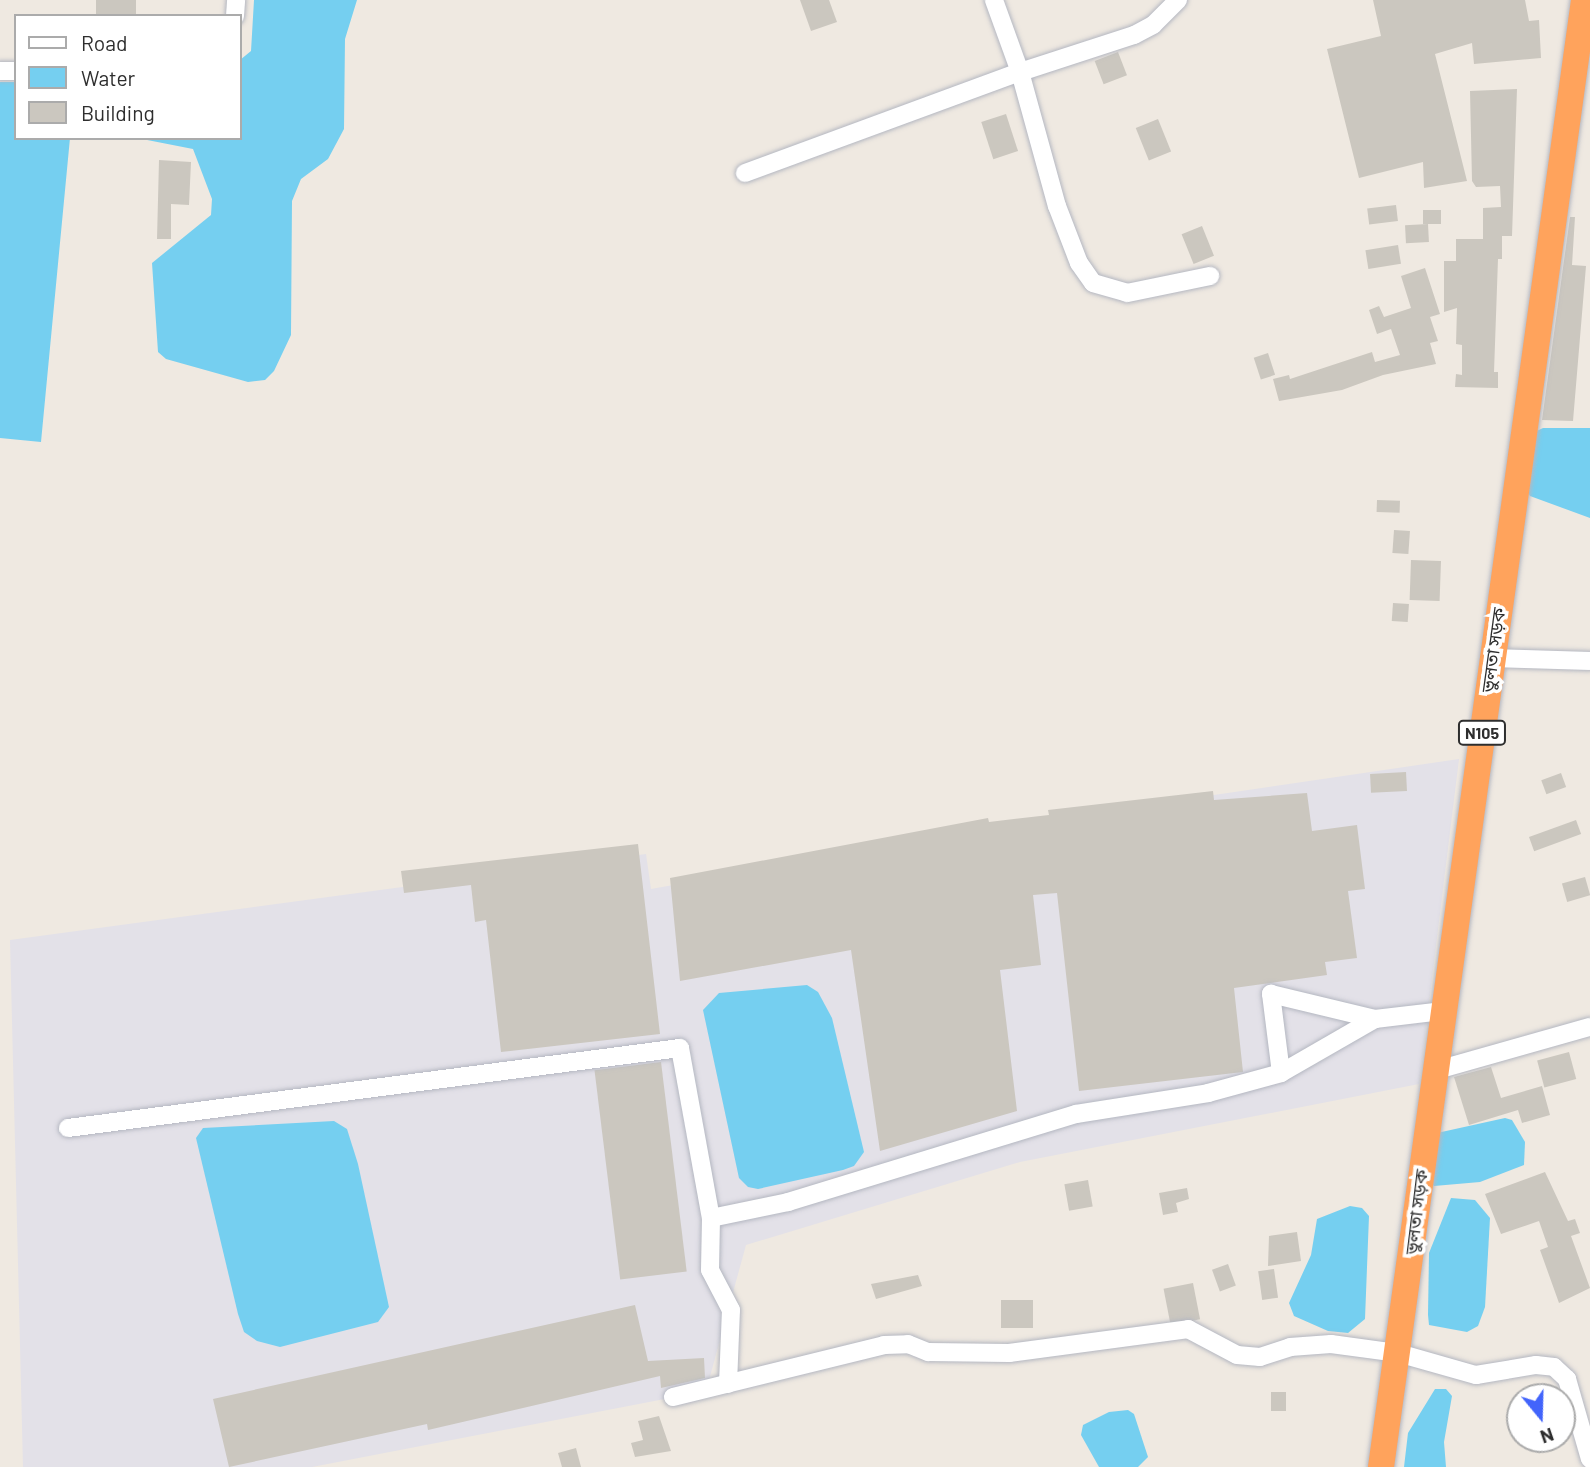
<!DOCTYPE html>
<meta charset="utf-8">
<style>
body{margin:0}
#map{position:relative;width:1590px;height:1467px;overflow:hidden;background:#efe9e1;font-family:Barlow,"Noto Sans Bengali",sans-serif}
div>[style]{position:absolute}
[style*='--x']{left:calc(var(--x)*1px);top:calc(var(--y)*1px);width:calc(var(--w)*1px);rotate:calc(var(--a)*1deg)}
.industrial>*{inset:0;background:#e3e1e8}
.water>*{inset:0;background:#75cff0}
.building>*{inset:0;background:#cbc7bf;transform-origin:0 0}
.roads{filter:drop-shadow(0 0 2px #b4b7c1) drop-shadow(0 0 2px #b4b7c1)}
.minor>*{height:18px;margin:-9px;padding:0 9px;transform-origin:9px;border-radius:9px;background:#fff}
.highway>*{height:26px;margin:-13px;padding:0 13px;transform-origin:13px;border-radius:13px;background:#ffa35c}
span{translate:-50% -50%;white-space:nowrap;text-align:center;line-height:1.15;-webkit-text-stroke:7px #fff;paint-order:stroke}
.shield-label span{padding:2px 5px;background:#fff;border:2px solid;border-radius:5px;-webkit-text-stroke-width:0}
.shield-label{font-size:16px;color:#2e2e2e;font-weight:700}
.street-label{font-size:18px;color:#2e2e2e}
.legend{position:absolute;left:14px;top:14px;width:228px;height:126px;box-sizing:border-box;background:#fff;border:2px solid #ababab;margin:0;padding:9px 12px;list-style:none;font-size:21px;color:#2e2e2e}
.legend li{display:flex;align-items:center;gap:14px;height:35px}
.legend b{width:35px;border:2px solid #ababab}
.north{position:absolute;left:1506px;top:1383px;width:70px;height:70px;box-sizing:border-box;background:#fff;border:2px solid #ababab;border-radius:50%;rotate:161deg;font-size:19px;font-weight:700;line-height:28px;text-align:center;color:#2e2e2e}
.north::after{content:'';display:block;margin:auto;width:24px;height:32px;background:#4264fb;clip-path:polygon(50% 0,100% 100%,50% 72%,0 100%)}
</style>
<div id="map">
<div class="industrial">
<i style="clip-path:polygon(1459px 759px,1419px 1084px,1020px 1162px,746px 1245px,706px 1391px,312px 1467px,23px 1467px,10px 940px,646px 854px,651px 889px,996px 827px)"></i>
</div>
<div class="water">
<i style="clip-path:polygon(254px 0,357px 0,345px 39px,344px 129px,328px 159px,301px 179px,292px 201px,291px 335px,274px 371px,265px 380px,248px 382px,166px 359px,158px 352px,152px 263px,211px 215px,212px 199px,193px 149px,137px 138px,240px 138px,240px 60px,251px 51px)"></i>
<i style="clip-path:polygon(0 82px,16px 82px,16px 138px,70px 138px,41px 442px,0 438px)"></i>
<i style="clip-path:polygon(1543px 428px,1590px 428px,1590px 518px,1530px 496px,1524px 486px,1528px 435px)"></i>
<i style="clip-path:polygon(807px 985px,818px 992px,832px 1018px,864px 1152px,854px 1166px,843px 1170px,758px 1189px,748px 1187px,739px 1178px,703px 1010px,719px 993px)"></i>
<i style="clip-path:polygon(1505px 1118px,1512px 1120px,1525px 1142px,1524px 1165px,1480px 1182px,1434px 1186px,1430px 1182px,1437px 1133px)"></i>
<i style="clip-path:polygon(334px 1121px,347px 1129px,358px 1164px,389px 1307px,378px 1322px,280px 1347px,257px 1341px,244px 1332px,238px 1314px,196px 1138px,203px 1128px)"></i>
<i style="clip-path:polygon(1451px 1198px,1475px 1200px,1490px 1218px,1485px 1307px,1478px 1326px,1467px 1332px,1429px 1325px,1428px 1315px,1429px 1253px)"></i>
<i style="clip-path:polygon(1350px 1206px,1362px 1208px,1369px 1216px,1365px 1319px,1348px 1333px,1328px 1331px,1294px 1316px,1289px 1303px,1311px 1255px,1317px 1219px)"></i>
<i style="clip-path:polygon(1435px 1389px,1446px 1389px,1452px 1396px,1444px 1442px,1446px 1467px,1404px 1467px,1408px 1433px)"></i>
<i style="clip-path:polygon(1128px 1410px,1134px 1414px,1148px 1457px,1138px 1467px,1099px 1467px,1081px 1435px,1083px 1425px,1109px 1412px)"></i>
</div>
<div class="building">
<i style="left:96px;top:0;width:40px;height:16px"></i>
<i style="clip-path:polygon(800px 0,829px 0,837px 22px,811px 31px)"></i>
<i style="clip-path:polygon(1373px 0,1525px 0,1529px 21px,1539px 20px,1541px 58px,1474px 64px,1472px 43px,1435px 54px,1467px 181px,1424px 188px,1423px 162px,1359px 178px,1327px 49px,1381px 36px)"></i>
<i style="left:1118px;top:52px;width:25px;height:25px;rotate:69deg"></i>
<i style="clip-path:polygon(1517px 89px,1512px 236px,1502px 236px,1502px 259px,1498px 259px,1494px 372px,1498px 372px,1498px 388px,1455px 387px,1456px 374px,1462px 375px,1462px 345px,1456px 344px,1457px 308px,1444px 312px,1444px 261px,1456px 261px,1456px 239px,1483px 239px,1483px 208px,1501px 207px,1500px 186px,1476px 187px,1472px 181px,1470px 91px)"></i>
<i style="left:1006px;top:114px;width:39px;height:26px;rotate:72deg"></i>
<i style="left:1158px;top:119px;width:35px;height:24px;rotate:68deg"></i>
<i style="clip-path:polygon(159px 160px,191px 162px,189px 205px,171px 204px,171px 239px,157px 239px)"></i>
<i style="left:1396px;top:205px;width:16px;height:29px;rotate:83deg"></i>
<i style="left:1423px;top:210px;width:18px;height:14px"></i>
<i style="clip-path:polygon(1570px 217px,1575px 217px,1572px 265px,1586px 266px,1573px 421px,1542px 420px)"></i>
<i style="left:1428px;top:224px;width:18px;height:23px;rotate:87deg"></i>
<i style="left:1202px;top:226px;width:32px;height:22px;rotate:68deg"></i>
<i style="left:1398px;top:245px;width:19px;height:33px;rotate:81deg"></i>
<i style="clip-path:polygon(1425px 268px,1440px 314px,1430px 317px,1438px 341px,1430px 343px,1436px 364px,1383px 375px,1342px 390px,1279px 401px,1273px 379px,1289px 375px,1290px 379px,1372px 352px,1375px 362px,1400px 355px,1391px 329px,1377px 334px,1369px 310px,1379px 306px,1384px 317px,1411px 308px,1401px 276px)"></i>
<i style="left:1268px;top:353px;width:23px;height:15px;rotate:72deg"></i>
<i style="left:1377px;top:500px;width:23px;height:12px;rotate:2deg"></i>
<i style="left:1394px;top:530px;width:16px;height:23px;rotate:4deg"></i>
<i style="left:1411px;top:560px;width:30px;height:40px;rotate:2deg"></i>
<i style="left:1393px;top:603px;width:16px;height:18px;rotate:4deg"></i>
<i style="left:1406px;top:772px;width:19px;height:36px;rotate:87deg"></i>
<i style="left:1561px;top:773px;width:15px;height:21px;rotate:70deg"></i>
<i style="clip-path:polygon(1213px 791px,1214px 800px,1307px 793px,1312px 831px,1357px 825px,1365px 889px,1348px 891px,1357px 958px,1325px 962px,1327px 975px,1234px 988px,1243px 1072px,1079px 1091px,1057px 893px,1033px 895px,1041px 965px,1000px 970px,1017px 1111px,880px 1151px,851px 950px,680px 981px,670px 878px,988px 818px,989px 822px,1049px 815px,1048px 810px)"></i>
<i style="left:1576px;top:820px;width:15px;height:50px;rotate:70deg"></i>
<i style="clip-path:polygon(638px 844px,660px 1034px,501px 1052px,486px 920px,475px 922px,471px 885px,404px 893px,401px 871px)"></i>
<i style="left:1585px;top:877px;width:19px;height:24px;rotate:74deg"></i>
<i style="left:1569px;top:1052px;width:28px;height:33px;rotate:75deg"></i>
<i style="left:661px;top:1062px;width:211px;height:67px;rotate:83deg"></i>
<i style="clip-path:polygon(1491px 1067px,1501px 1098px,1542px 1086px,1550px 1115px,1522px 1123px,1518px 1110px,1469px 1125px,1454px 1077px)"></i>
<i style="clip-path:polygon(1545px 1172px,1568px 1221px,1575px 1219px,1580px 1233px,1571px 1236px,1590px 1288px,1559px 1303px,1540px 1250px,1548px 1247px,1539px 1221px,1501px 1234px,1485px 1194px)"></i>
<i style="left:1088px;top:1180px;width:27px;height:24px;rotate:80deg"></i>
<i style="clip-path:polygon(1187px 1188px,1189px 1199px,1176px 1203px,1178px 1212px,1163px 1215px,1159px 1193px)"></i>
<i style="clip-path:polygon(1297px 1232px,1301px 1261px,1268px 1266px,1269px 1236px)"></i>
<i style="left:1228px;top:1264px;width:23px;height:17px;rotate:70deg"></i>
<i style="left:1274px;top:1269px;width:29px;height:16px;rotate:82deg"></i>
<i style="clip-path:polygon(918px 1275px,922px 1286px,876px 1299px,871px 1284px)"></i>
<i style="left:1193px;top:1283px;width:37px;height:30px;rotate:79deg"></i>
<i style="left:1033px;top:1300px;width:28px;height:32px;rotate:90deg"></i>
<i style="clip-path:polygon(635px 1305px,648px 1361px,704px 1358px,705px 1378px,661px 1388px,660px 1376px,428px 1430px,427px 1424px,229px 1467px,213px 1399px)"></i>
<i style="left:1271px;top:1392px;width:15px;height:19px"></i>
<i style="clip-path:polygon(659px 1416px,671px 1451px,635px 1457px,631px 1443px,643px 1440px,638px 1421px)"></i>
<i style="clip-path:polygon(576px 1448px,581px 1467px,562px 1467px,558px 1453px)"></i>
</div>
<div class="roads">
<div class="minor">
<i style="--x:1178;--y:0;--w:35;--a:135"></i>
<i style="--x:1153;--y:25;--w:21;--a:152"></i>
<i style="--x:1134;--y:35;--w:120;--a:162"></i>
<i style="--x:1020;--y:72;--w:139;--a:74.6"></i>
<i style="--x:1057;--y:206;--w:61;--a:68.9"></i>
<i style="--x:1079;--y:263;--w:24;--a:55"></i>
<i style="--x:1093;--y:283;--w:35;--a:16"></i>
<i style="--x:1127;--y:293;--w:85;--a:-11.6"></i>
<i style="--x:235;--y:16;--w:16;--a:-86"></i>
<i style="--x:0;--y:71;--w:16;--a:0"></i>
<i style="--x:745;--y:173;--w:293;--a:-20.2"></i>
<i style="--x:1020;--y:72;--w:77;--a:-109.9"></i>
<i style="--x:1492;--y:658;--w:98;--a:1.8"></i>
<i style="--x:1434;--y:1071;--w:162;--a:-15.8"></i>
<i style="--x:1281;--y:1073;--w:80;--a:-97.2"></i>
<i style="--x:1271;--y:994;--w:107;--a:13.5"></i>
<i style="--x:1375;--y:1019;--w:67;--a:-6.8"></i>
<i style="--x:68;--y:1128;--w:617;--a:-7.45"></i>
<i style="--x:680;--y:1048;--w:173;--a:79.7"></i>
<i style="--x:728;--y:1384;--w:74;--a:-87.7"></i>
<i style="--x:731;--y:1310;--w:45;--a:-117.7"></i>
<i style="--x:710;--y:1270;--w:52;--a:-88.9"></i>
<i style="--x:711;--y:1218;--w:79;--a:-11.7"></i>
<i style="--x:788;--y:1202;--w:301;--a:-17"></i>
<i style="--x:1076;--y:1114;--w:134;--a:-9"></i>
<i style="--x:1208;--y:1093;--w:76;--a:-15.3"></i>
<i style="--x:1281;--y:1073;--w:108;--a:-29.9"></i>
<i style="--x:673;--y:1397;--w:217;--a:-13.8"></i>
<i style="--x:884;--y:1345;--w:24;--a:-2"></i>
<i style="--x:908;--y:1344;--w:22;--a:22"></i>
<i style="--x:928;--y:1352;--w:81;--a:0.7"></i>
<i style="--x:1009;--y:1353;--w:181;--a:-7.6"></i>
<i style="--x:1188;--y:1329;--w:55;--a:28"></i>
<i style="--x:1237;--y:1355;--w:23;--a:5"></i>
<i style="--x:1260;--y:1357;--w:32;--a:-18"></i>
<i style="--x:1290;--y:1347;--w:41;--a:-4.2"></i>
<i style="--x:1331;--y:1344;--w:68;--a:7.7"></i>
<i style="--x:1398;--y:1353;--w:81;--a:15.8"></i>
<i style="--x:1476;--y:1375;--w:61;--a:-9.5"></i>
<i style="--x:1536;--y:1365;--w:18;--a:6"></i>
<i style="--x:1554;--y:1367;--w:18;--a:43"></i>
<i style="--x:1567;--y:1379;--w:83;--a:74"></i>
</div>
<div class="highway">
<i style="--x:1381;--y:1467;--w:1481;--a:-82.12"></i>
</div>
</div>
<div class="shield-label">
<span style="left:1482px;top:733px">N105</span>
</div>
<div class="street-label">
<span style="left:1493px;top:650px;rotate:-82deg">ভুলতা সড়ক</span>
<span style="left:1416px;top:1212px;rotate:-83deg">ভুলতা সড়ক</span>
</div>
<ul class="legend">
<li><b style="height:9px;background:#fff"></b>Road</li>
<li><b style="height:19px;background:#75cff0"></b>Water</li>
<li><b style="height:19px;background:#cbc7bf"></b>Building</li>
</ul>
<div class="north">N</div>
</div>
